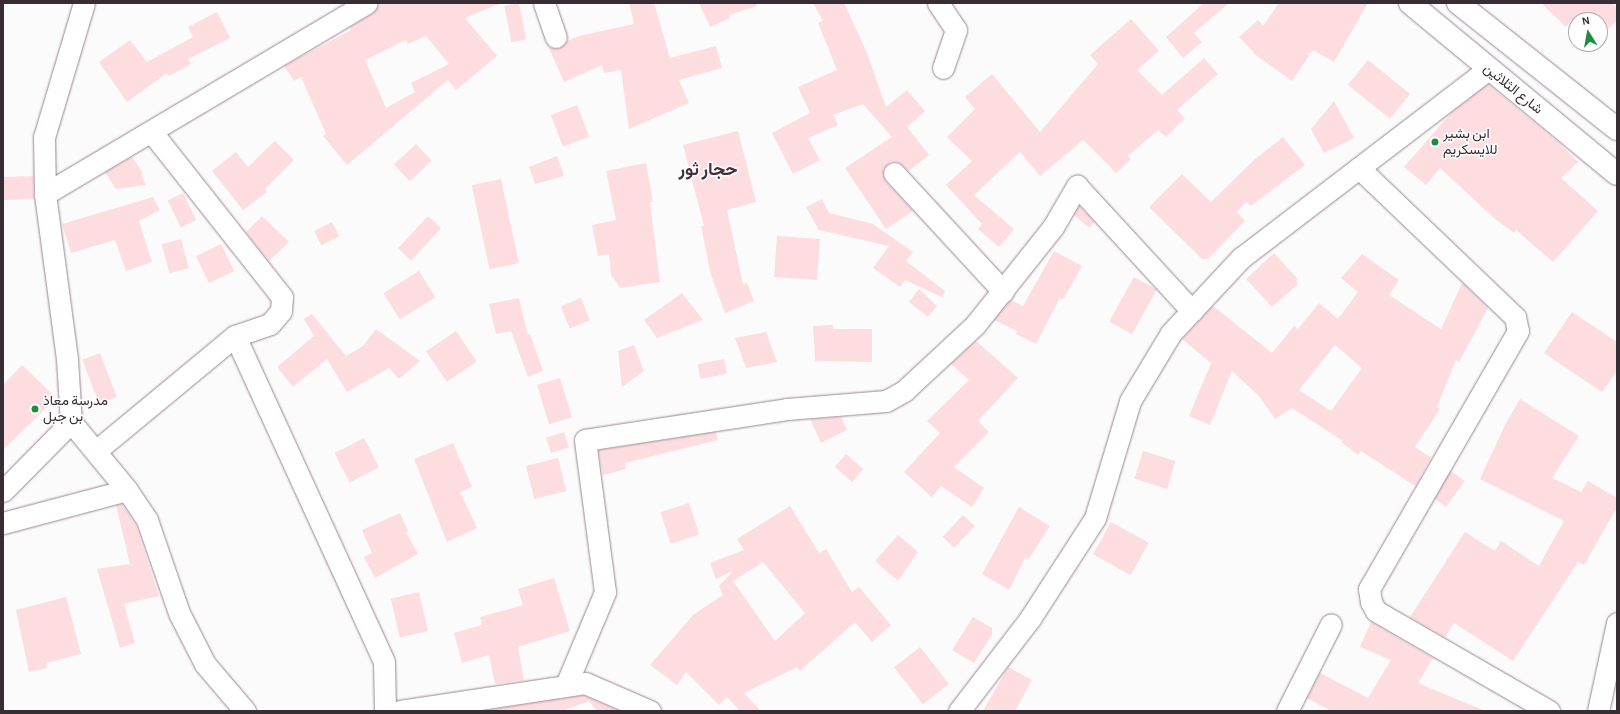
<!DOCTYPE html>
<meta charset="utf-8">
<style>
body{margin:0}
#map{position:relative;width:1620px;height:714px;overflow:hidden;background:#fbfbfb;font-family:"Alegreya Sans",Vazirmatn,sans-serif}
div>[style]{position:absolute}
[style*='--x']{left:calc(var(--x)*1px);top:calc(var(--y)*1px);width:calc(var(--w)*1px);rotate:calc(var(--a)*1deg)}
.building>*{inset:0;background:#fddddf;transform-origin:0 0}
.roads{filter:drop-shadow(0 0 1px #9c8393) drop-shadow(0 0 1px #9c8393)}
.minor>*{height:21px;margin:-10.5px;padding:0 10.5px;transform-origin:10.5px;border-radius:10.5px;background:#fff}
.major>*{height:22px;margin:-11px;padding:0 11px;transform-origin:11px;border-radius:11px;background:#fff}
.dots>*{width:11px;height:11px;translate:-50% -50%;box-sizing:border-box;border:2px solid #fff;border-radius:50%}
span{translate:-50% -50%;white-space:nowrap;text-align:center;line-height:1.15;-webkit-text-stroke:3px #fff;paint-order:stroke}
.street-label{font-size:14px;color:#372d34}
.poi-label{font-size:14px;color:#372d34}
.left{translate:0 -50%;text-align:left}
.district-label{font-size:18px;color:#452f3e;font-weight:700}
.frame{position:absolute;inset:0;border:4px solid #372d34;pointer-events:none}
.north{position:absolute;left:1568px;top:12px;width:40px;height:40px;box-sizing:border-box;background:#fff;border:1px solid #afabae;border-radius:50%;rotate:349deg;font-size:11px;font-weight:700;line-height:16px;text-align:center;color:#372d34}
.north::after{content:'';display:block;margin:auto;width:14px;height:18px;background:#1f8b43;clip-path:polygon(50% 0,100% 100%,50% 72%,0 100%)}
</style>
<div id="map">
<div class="building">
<i style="clip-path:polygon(evenodd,382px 3px,501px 3px,465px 18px,497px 56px,456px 90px,448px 80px,347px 165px,323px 136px,326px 134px,301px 77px,294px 81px,284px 66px,351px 30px,350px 27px,373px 13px,382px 3px,426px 36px,449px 64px,411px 83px,415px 92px,386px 108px,365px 60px,406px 40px,408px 44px,426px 36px)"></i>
<i style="left:519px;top:3px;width:37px;height:15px;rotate:79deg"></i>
<i style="clip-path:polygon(629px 3px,654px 3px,670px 58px,716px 46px,722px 68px,679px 80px,689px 103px,629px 129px,621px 70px,604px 73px,602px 65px,564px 82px,549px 48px,560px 48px,567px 41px,579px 36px,634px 24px)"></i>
<i style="clip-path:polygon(699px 3px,756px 3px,757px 6px,729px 15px,730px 18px,710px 27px)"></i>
<i style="clip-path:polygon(813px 3px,844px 3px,867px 53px,886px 107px,907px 90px,925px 111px,907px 127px,929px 155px,909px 171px,897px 161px,891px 161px,883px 169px,885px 181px,913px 211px,886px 229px,845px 168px,892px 137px,863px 104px,833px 115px,838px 125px,808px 138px,820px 160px,793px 174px,772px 133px,810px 113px,798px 87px,837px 70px,818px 23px,823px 21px)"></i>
<i style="clip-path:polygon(1204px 3px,1229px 3px,1194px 33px,1202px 42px,1183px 58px,1166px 37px)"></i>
<i style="clip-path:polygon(1279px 3px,1368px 3px,1334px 62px,1313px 50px,1310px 54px,1307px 52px,1309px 56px,1292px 81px,1257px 56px,1239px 37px,1258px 20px,1263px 26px)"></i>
<i style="clip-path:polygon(1541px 3px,1611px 3px,1617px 8px,1617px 20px,1600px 38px,1600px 20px,1572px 20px,1566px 27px)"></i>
<i style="clip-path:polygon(217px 12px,230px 38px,188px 59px,191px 64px,169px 76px,167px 73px,127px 102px,99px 62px,130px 40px,147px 62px,193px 37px,188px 27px)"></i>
<i style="clip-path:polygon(1131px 19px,1159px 51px,1137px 70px,1162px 95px,1204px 58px,1218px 74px,1177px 110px,1185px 118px,1166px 137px,1158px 130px,1128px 156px,1131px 159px,1116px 173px,1083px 140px,1040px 176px,1020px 152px,974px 195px,1014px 229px,999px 247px,978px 229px,982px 224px,946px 185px,972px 161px,947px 137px,975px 109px,965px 97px,992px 74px,1040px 132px,1098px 64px,1090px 55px)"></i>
<i style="left:1368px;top:60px;width:54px;height:32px;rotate:39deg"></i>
<i style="clip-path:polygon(1488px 84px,1560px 144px,1578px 162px,1561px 178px,1598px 211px,1553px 262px,1516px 230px,1514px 233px,1494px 218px,1440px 168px,1426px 185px,1404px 167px,1452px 112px)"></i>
<i style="clip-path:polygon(1334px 101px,1354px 138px,1324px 153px,1311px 129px)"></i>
<i style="left:577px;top:105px;width:34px;height:28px;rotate:69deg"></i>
<i style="clip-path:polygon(738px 131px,756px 202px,727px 210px,743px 284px,747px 283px,754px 301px,725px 313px,711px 275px,701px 226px,704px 226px,683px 145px)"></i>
<i style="clip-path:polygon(1283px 137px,1305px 165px,1251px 206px,1246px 202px,1237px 212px,1245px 221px,1208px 259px,1202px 259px,1149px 207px,1182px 174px,1211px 202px,1255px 159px)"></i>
<i style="clip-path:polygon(275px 141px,294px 160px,265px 189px,267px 192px,243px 210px,212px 171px,236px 152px,248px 167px)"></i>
<i style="left:416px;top:144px;width:23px;height:30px;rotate:47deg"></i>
<i style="clip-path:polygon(557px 156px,564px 176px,535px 184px,529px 167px)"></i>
<i style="clip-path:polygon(132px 157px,143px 173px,141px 174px,146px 185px,116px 189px,105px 172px)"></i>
<i style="clip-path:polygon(646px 163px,653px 202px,650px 202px,660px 282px,620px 288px,611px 275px,609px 254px,598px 256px,592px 225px,616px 220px,606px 171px)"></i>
<i style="left:33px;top:176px;width:23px;height:30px;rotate:88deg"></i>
<i style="left:501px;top:179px;width:86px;height:30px;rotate:78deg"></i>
<i style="left:183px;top:193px;width:30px;height:17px;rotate:64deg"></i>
<i style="clip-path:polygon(153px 197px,160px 210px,139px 221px,152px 262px,126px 271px,115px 240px,71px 253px,62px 224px)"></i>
<i style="clip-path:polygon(822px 199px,829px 213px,873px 224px,913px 252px,906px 261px,945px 291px,942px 297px,905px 280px,900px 287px,873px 268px,889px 246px,819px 230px,806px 207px)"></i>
<i style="clip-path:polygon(1079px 206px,1094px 222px,1089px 228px,1074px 215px)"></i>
<i style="clip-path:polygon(262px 216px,289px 242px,269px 261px,246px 232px)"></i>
<i style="left:428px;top:216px;width:18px;height:44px;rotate:43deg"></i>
<i style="left:332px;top:222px;width:16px;height:20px;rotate:63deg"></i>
<i style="left:777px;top:236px;width:43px;height:41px;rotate:4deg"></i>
<i style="left:181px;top:239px;width:30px;height:20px;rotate:75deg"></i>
<i style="left:221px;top:244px;width:30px;height:28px;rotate:64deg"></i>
<i style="clip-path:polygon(1054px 251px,1082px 266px,1063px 300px,1060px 298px,1036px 344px,1016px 334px,1017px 331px,994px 320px,1010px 300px,1023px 306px)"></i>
<i style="clip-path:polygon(1274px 253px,1297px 278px,1297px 285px,1272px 307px,1246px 279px)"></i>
<i style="clip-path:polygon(evenodd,1362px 254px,1399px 280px,1389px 295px,1441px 329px,1462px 283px,1488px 308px,1459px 362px,1456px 360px,1437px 407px,1440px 409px,1415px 447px,1431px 458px,1415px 486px,1361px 451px,1358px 455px,1341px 442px,1343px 441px,1292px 408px,1275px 419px,1259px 396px,1232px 371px,1210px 425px,1189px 416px,1211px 363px,1182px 339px,1213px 306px,1272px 353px,1294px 326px,1298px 329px,1319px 303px,1338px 319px,1358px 292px,1341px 278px,1362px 254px,1335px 345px,1362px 368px,1331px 411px,1299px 390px,1335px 345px)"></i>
<i style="left:419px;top:271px;width:31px;height:42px;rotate:58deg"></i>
<i style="left:1134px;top:277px;width:26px;height:51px;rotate:29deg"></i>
<i style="clip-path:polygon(919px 289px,937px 306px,928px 317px,909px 302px)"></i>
<i style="clip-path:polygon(682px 293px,703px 320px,657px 338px,644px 320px)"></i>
<i style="clip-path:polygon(519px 298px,528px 335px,530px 334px,543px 371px,528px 377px,511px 331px,496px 334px,489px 304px)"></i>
<i style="left:581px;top:298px;width:24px;height:22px;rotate:68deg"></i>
<i style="clip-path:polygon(1572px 312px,1617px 342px,1617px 371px,1602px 392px,1544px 353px)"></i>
<i style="clip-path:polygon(312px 314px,346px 356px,363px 346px,376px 329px,420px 361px,399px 379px,389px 368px,347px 392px,327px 359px,293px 387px,277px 367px,314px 336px,304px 319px)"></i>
<i style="clip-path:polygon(833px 325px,833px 329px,872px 329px,872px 362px,815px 361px,813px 326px)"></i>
<i style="left:456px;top:331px;width:37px;height:36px;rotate:56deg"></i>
<i style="clip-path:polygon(766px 332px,777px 362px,746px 368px,735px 338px)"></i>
<i style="clip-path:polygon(976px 341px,1018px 378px,978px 421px,989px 432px,954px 467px,984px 488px,972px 507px,941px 486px,932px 497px,904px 472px,940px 433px,927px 421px,969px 380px,951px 364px)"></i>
<i style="clip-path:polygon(634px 345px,644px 371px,622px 387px,618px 351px)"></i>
<i style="left:100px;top:353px;width:47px;height:19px;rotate:69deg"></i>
<i style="left:724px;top:359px;width:15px;height:27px;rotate:79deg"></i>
<i style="clip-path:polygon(22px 365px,53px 395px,53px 401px,3px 450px,3px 385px)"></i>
<i style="left:560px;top:378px;width:41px;height:24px;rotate:73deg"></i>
<i style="clip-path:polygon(1520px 399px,1579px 436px,1552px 478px,1581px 492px,1588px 481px,1617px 498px,1617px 507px,1584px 565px,1578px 562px,1513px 661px,1454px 623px,1445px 637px,1410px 617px,1465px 532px,1495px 551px,1501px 541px,1539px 566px,1564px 521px,1480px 479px,1505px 425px)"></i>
<i style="clip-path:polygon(841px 417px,847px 430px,821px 443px,810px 419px)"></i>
<i style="left:564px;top:432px;width:16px;height:19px;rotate:72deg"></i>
<i style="clip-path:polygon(716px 432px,718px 440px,625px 463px,626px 469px,603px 475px,598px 450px)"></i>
<i style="left:364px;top:438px;width:33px;height:33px;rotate:63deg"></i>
<i style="clip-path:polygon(453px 443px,472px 487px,460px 492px,477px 528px,447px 542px,414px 459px)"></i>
<i style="left:1143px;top:451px;width:34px;height:29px;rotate:17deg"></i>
<i style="left:846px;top:454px;width:23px;height:17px;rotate:41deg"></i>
<i style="left:558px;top:458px;width:34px;height:33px;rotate:76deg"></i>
<i style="left:1451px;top:471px;width:17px;height:32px;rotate:36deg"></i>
<i style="left:689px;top:503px;width:33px;height:30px;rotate:72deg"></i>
<i style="clip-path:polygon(122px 504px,136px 525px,159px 596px,124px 604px,135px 643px,120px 648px,97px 569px,130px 564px,116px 505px)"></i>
<i style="clip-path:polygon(evenodd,790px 506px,819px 553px,826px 549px,852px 592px,859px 587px,891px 625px,872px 642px,855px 622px,800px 671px,797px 667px,744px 693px,761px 711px,740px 711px,727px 697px,719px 705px,686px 672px,677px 685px,650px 665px,693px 615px,723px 595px,719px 586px,733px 571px,716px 579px,710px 563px,744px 550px,737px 539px,790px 506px,763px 562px,805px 613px,775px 641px,733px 581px,763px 562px)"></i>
<i style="clip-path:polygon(1019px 507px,1050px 526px,1028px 560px,1025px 558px,1009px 590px,982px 574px)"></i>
<i style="clip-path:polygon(400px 513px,408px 531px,406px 532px,418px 554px,375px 578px,364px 557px,372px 553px,362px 530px)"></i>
<i style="left:963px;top:515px;width:16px;height:30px;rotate:43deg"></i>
<i style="left:1111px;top:522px;width:43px;height:37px;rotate:29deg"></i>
<i style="clip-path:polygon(898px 535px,918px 552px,898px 581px,875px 561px)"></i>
<i style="clip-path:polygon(554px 578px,570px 631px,518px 647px,524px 680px,495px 684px,489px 655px,462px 663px,454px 633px,482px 625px,480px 617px,523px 605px,518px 589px)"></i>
<i style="left:419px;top:592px;width:40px;height:29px;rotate:77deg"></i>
<i style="clip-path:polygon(66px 597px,81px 654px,46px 663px,47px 668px,29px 672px,16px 610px)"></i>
<i style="clip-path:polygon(973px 617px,992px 628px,992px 635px,974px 663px,952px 650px)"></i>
<i style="clip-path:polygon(1371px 622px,1433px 658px,1418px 683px,1485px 711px,1331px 711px,1307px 698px,1320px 673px,1368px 698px,1391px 660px,1360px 647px)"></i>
<i style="left:920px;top:647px;width:47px;height:33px;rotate:52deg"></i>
<i style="clip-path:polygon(1008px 667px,1032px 680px,1015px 711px,983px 711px)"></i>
<i style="clip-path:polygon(583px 695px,620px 711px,597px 711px,589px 701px,562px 711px,480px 711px)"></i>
</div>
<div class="roads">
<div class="minor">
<i style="--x:84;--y:3;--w:140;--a:106.6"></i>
<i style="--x:44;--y:137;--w:57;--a:89"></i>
<i style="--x:45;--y:194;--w:166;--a:82.4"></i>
<i style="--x:67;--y:359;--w:63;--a:86.4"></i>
<i style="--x:71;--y:422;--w:88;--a:50.5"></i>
<i style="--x:127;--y:490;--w:36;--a:56"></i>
<i style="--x:147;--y:520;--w:98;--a:71"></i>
<i style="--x:179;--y:613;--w:57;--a:63"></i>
<i style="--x:205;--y:664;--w:62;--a:49.6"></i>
<i style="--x:544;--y:3;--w:36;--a:71"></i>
<i style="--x:938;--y:3;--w:32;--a:56"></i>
<i style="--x:956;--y:30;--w:40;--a:108.9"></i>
<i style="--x:1359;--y:168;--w:216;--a:43.7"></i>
<i style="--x:1515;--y:317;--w:14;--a:78"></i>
<i style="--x:1518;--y:331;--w:298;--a:120"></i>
<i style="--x:1369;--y:589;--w:13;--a:81"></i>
<i style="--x:1371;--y:602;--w:10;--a:61"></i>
<i style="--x:1376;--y:611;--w:200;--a:30"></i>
<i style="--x:894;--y:173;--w:161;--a:47.3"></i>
<i style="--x:45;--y:194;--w:374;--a:-30.7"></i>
<i style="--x:235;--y:336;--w:358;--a:65.4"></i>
<i style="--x:384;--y:662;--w:49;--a:88.8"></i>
<i style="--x:97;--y:450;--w:179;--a:-39.6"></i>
<i style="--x:235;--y:336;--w:37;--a:-19"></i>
<i style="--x:270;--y:324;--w:17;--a:-50"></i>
<i style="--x:281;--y:311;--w:14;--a:-86"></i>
<i style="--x:282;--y:297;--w:211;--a:-128.3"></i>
<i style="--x:3;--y:491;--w:97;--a:-45.4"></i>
<i style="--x:3;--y:523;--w:128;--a:-14.9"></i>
<i style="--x:566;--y:685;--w:101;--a:-67.2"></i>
<i style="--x:605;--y:592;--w:153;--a:-97.5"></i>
<i style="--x:585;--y:440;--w:204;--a:-8.7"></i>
<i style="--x:787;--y:409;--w:99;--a:-4.6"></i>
<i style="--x:886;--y:401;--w:21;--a:-29"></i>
<i style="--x:904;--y:391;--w:97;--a:-42.9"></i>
<i style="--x:975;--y:325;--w:125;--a:-51.5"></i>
<i style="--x:1053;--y:227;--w:48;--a:-59.7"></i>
<i style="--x:1077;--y:186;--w:170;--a:47.4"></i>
<i style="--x:400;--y:711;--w:187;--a:-8.6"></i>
<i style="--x:585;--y:683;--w:71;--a:23.3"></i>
<i style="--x:959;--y:711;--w:118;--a:-52.5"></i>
<i style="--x:1031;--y:617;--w:118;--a:-57.1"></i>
<i style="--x:1095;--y:518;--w:122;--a:-73.3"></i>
<i style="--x:1130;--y:401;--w:79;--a:-58.9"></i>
<i style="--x:1171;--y:333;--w:103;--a:-47"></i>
<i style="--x:1241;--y:258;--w:311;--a:-37.4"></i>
<i style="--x:1287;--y:711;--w:97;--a:-63.2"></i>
<i style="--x:1598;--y:711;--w:90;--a:-77.8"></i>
</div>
<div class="major">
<i style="--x:1410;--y:3;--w:268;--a:39.6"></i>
<i style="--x:1458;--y:3;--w:203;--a:38.4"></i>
</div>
</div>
<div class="dots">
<i style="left:1435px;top:142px;background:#1f8b43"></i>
<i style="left:35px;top:409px;background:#1f8b43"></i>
</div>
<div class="street-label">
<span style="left:1513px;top:89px;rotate:39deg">شارع الثلاثين</span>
</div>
<div class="poi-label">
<span class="left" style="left:1443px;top:142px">ابن بشير<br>للايسكريم</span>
<span class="left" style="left:43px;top:409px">مدرسة معاذ<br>بن جبل</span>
</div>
<div class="district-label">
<span style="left:708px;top:170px">حجار ثور</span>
</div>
<div class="frame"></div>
<div class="north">N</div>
</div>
